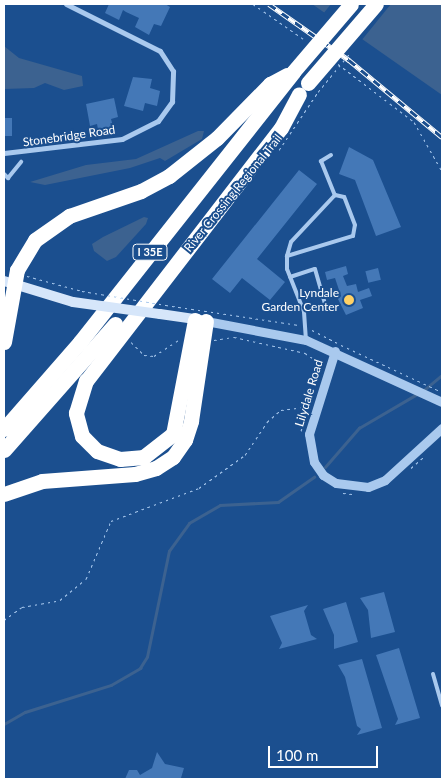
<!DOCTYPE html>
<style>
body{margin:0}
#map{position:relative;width:446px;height:783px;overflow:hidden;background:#1b4f8f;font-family:Lato,sans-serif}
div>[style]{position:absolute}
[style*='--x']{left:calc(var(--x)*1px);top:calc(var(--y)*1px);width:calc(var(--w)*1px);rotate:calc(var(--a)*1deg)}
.water>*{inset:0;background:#3c6290}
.pier>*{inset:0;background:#1b4f8f}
.stream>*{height:2.5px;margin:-1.25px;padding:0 1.25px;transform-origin:1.25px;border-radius:1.25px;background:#3c6290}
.building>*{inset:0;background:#4478b7;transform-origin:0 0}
.path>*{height:1px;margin-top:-0.5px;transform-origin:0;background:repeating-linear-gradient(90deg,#a9c9ee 0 2.5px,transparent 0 6.5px)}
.service>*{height:4px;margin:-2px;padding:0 2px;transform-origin:2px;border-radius:2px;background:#a9c9ee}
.minor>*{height:5px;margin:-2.5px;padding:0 2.5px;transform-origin:2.5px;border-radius:2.5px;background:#a9c9ee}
.tertiary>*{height:9px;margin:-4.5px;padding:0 4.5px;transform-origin:4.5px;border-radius:4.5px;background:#a9c9ee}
.secondary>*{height:10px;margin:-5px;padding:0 5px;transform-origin:5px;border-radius:5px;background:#d6e6fa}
.motorway>*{height:15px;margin:-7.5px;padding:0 7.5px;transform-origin:7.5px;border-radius:7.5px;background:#fff}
.rail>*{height:4.5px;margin-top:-2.25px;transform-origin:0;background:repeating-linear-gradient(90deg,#1b4f8f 0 8px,#fff 0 16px);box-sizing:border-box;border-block:1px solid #fff}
.path-bridge>*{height:1px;margin-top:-0.5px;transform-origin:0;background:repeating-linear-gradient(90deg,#a9c9ee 0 2.5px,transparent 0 6.5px)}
.secondary-bridge>*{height:10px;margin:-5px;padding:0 5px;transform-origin:5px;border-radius:5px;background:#d6e6fa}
.motorway-bridge>*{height:15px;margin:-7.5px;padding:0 7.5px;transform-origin:7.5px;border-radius:7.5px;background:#fff}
.dots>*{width:14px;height:14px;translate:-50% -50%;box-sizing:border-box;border:2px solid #1b4f8f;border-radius:50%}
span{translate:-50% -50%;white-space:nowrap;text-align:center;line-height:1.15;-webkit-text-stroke:4px #1b4f8f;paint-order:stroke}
.shield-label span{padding:1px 4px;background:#1b4f8f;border:1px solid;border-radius:4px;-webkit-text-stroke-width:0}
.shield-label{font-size:11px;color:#fff;font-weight:700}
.street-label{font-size:12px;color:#fff}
.poi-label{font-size:12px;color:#fff}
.right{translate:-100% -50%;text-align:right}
.frame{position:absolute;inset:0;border:5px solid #fff;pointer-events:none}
.scale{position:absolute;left:268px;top:746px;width:110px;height:22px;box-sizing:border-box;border:2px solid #fff;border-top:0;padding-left:6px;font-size:15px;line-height:18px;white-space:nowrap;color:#fff;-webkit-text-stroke:4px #1b4f8f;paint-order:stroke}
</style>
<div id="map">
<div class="water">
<i style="clip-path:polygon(312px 4px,442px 4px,442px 95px)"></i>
<i style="clip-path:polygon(4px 46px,19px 58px,82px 76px,83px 86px,64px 90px,45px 83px,34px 88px,4px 89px)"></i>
<i style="clip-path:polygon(198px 131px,204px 131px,202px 139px,165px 161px,160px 158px,130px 168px,45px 185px,30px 182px,86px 165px,136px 159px)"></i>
<i style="clip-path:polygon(144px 217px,148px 218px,146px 224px,116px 257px,107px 261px,94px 251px,92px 244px,103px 237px)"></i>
</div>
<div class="pier">
<i style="clip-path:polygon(331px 4px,391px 4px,361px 41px,323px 14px)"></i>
</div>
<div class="stream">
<i style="--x:424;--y:390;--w:23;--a:-40"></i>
<i style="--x:325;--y:467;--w:52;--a:-48.9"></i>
<i style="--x:359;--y:428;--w:69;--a:-30.3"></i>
<i style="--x:4;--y:724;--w:24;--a:-30"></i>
<i style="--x:25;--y:712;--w:90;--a:-17.4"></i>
<i style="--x:111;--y:685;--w:34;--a:-30"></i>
<i style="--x:140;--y:668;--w:13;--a:-58"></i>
<i style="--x:147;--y:657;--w:108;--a:-78.3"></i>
<i style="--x:169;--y:551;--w:34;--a:-54"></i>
<i style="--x:189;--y:523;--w:36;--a:-30"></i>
<i style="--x:220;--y:505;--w:58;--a:-3"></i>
<i style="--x:278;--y:502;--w:44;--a:-34.8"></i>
</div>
<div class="building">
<i style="clip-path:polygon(109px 4px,165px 4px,170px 7px,161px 26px,154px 24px,149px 35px,135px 27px,139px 18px,126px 12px,123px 10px,119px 20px,105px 13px)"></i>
<i style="clip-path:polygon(133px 77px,152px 79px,150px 88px,160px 91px,157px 106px,145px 103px,143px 111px,124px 106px)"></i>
<i style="clip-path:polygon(114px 98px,118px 117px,111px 119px,114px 130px,99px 134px,97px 124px,90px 126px,86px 104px)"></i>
<i style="left:4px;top:118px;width:8px;height:18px"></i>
<i style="clip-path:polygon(349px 147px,373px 160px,401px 227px,376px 236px,355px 180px,339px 174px)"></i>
<i style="clip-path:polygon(299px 170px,317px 184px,257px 259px,285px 282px,270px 300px,242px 278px,230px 293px,212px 279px)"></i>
<i style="clip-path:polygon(346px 266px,348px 274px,343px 276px,347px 286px,356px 284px,358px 292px,369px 288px,372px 296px,360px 300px,363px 308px,346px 315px,337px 297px,341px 296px,335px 278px,327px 280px,325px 272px)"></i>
<i style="left:378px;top:268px;width:12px;height:13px;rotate:76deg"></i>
<i style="clip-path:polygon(384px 592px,395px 632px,371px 638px,368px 610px,360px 598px)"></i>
<i style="clip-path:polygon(346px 602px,358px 642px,334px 649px,334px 635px,323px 609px)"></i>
<i style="clip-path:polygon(308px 605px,304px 611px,311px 635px,317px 639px,279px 649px,282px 643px,270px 616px)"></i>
<i style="clip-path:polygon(399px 648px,420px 718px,395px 725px,398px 719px,376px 655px)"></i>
<i style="clip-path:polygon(362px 659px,382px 728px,357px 735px,361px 729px,357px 726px,345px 677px,338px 665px)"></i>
<i style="clip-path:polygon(157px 752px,165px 764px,184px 768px,181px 778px,125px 779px,129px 770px,137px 770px,140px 775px,152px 768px)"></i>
</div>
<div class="path">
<i style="--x:253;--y:4;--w:63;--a:34.7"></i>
<i style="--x:338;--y:64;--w:96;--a:37.3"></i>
<i style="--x:414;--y:122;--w:56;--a:60.3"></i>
<i style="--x:279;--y:150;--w:70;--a:-56.1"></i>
<i style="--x:27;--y:276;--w:57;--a:15.3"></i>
<i style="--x:172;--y:306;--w:128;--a:8.5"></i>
<i style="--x:312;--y:330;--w:28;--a:27"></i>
<i style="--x:214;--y:340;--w:20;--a:-9"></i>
<i style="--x:234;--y:337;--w:73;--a:12.7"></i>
<i style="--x:305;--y:353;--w:11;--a:34"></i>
<i style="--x:314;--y:359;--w:14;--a:65"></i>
<i style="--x:131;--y:342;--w:18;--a:45"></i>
<i style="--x:144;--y:355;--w:10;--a:6"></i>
<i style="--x:154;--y:356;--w:31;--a:-33"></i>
<i style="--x:341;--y:345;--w:111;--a:25"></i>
<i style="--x:301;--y:431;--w:34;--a:-73"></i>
<i style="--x:411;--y:468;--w:18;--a:-41"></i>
<i style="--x:343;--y:493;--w:9;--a:6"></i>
<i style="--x:4;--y:620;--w:22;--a:-36"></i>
<i style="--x:22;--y:607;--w:39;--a:-10"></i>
<i style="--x:60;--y:600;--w:33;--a:-39"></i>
<i style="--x:86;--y:579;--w:63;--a:-66.7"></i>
<i style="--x:111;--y:521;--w:94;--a:-20.6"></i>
<i style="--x:199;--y:488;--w:57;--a:-35.7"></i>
<i style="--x:245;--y:455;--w:40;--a:-56"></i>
<i style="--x:267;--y:422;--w:18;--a:-41"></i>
<i style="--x:281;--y:410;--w:26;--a:-7"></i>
</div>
<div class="service">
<i style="--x:331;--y:155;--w:12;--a:149"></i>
<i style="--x:321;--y:161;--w:37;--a:68"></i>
<i style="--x:4;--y:174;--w:6;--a:45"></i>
<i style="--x:8;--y:178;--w:21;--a:-51"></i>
<i style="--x:287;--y:256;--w:69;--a:-16.9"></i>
<i style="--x:353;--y:236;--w:11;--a:-80"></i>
<i style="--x:355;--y:225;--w:30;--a:-111"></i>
<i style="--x:344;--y:197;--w:9;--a:-167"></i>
<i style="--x:335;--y:195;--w:64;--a:133.1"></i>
<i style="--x:291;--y:242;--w:15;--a:106"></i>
<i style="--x:287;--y:256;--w:13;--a:90"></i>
<i style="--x:287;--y:269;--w:46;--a:68.4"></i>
<i style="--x:304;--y:312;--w:28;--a:86"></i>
<i style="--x:290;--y:277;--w:26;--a:-18"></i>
<i style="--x:315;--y:269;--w:40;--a:74"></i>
<i style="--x:433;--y:674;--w:33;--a:74"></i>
</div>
<div class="minor">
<i style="--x:4;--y:153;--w:119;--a:-6.8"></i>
<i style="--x:122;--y:139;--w:40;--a:-26.6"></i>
<i style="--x:158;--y:121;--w:24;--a:-54"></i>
<i style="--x:172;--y:102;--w:31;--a:-88"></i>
<i style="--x:173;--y:71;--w:24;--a:-123"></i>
<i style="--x:160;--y:51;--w:105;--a:-153.4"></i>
</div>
<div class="tertiary">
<i style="--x:206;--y:321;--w:102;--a:10.8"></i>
<i style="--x:306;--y:340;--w:149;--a:24.5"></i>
<i style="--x:335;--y:351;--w:87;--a:107.4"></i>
<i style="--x:309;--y:434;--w:28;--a:80"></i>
<i style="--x:314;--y:462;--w:16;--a:55"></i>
<i style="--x:323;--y:475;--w:15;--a:32"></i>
<i style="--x:336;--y:483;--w:32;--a:7"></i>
<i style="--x:368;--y:487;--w:18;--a:-22"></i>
<i style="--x:385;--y:480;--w:77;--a:-42.4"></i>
</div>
<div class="secondary">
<i style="--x:4;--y:281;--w:72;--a:16.9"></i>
<i style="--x:160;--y:314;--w:41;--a:8.3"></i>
</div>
<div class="motorway">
<i style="--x:195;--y:320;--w:116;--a:100.9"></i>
<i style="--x:173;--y:434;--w:37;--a:142"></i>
<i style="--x:144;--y:457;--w:24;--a:175"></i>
<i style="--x:120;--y:459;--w:24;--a:-161"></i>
<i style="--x:97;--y:451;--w:21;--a:-135"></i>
<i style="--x:82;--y:436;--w:24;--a:-105"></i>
<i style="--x:76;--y:413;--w:34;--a:-73"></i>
<i style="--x:86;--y:381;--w:319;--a:-52.4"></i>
<i style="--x:281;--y:128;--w:38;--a:-62"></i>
<i style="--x:4;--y:342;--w:73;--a:-79.8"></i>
<i style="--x:17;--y:270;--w:35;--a:-59"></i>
<i style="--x:35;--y:240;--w:42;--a:-35.2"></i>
<i style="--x:69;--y:216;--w:76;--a:-19.1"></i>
<i style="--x:141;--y:191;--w:32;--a:-28"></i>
<i style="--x:169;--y:176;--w:61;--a:-38.4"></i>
<i style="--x:217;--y:138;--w:76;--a:-45.5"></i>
<i style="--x:270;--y:84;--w:19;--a:-28"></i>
<i style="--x:4;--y:429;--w:116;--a:-48.9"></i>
<i style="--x:80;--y:342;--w:344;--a:-51.7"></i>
<i style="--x:4;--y:450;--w:168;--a:-48.6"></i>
<i style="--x:4;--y:494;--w:40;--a:-18.9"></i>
<i style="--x:42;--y:481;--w:93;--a:-4.3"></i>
<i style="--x:135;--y:474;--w:22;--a:-16"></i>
<i style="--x:156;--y:468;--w:20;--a:-33"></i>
<i style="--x:173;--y:457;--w:21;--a:-55"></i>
<i style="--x:185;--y:440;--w:20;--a:-72"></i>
<i style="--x:191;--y:421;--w:101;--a:-81.5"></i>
</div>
<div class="rail">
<i style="--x:269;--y:4;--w:98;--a:35"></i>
<i style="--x:349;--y:60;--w:121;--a:39.6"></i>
</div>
<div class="path-bridge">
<i style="--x:318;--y:92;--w:50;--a:-50.6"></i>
<i style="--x:82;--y:291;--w:91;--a:9.5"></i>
</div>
<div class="secondary-bridge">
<i style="--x:73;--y:302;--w:88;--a:7.9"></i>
</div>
<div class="motorway-bridge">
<i style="--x:293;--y:72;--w:89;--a:-49.5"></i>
<i style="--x:308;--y:83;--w:104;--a:-49.3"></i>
</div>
<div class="dots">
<i style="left:349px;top:300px;background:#ffd166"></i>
</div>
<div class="shield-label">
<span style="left:150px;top:252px">I 35E</span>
</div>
<div class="street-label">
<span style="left:69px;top:136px;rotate:-8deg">Stonebridge Road</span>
<span style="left:233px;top:193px;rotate:-51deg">River Crossing Regional Trail</span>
<span style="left:309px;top:393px;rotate:-73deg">Lilydale Road</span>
</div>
<div class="poi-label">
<span class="right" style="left:339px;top:300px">Lyndale<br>Garden Center</span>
</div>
<div class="frame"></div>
<div class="scale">100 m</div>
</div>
